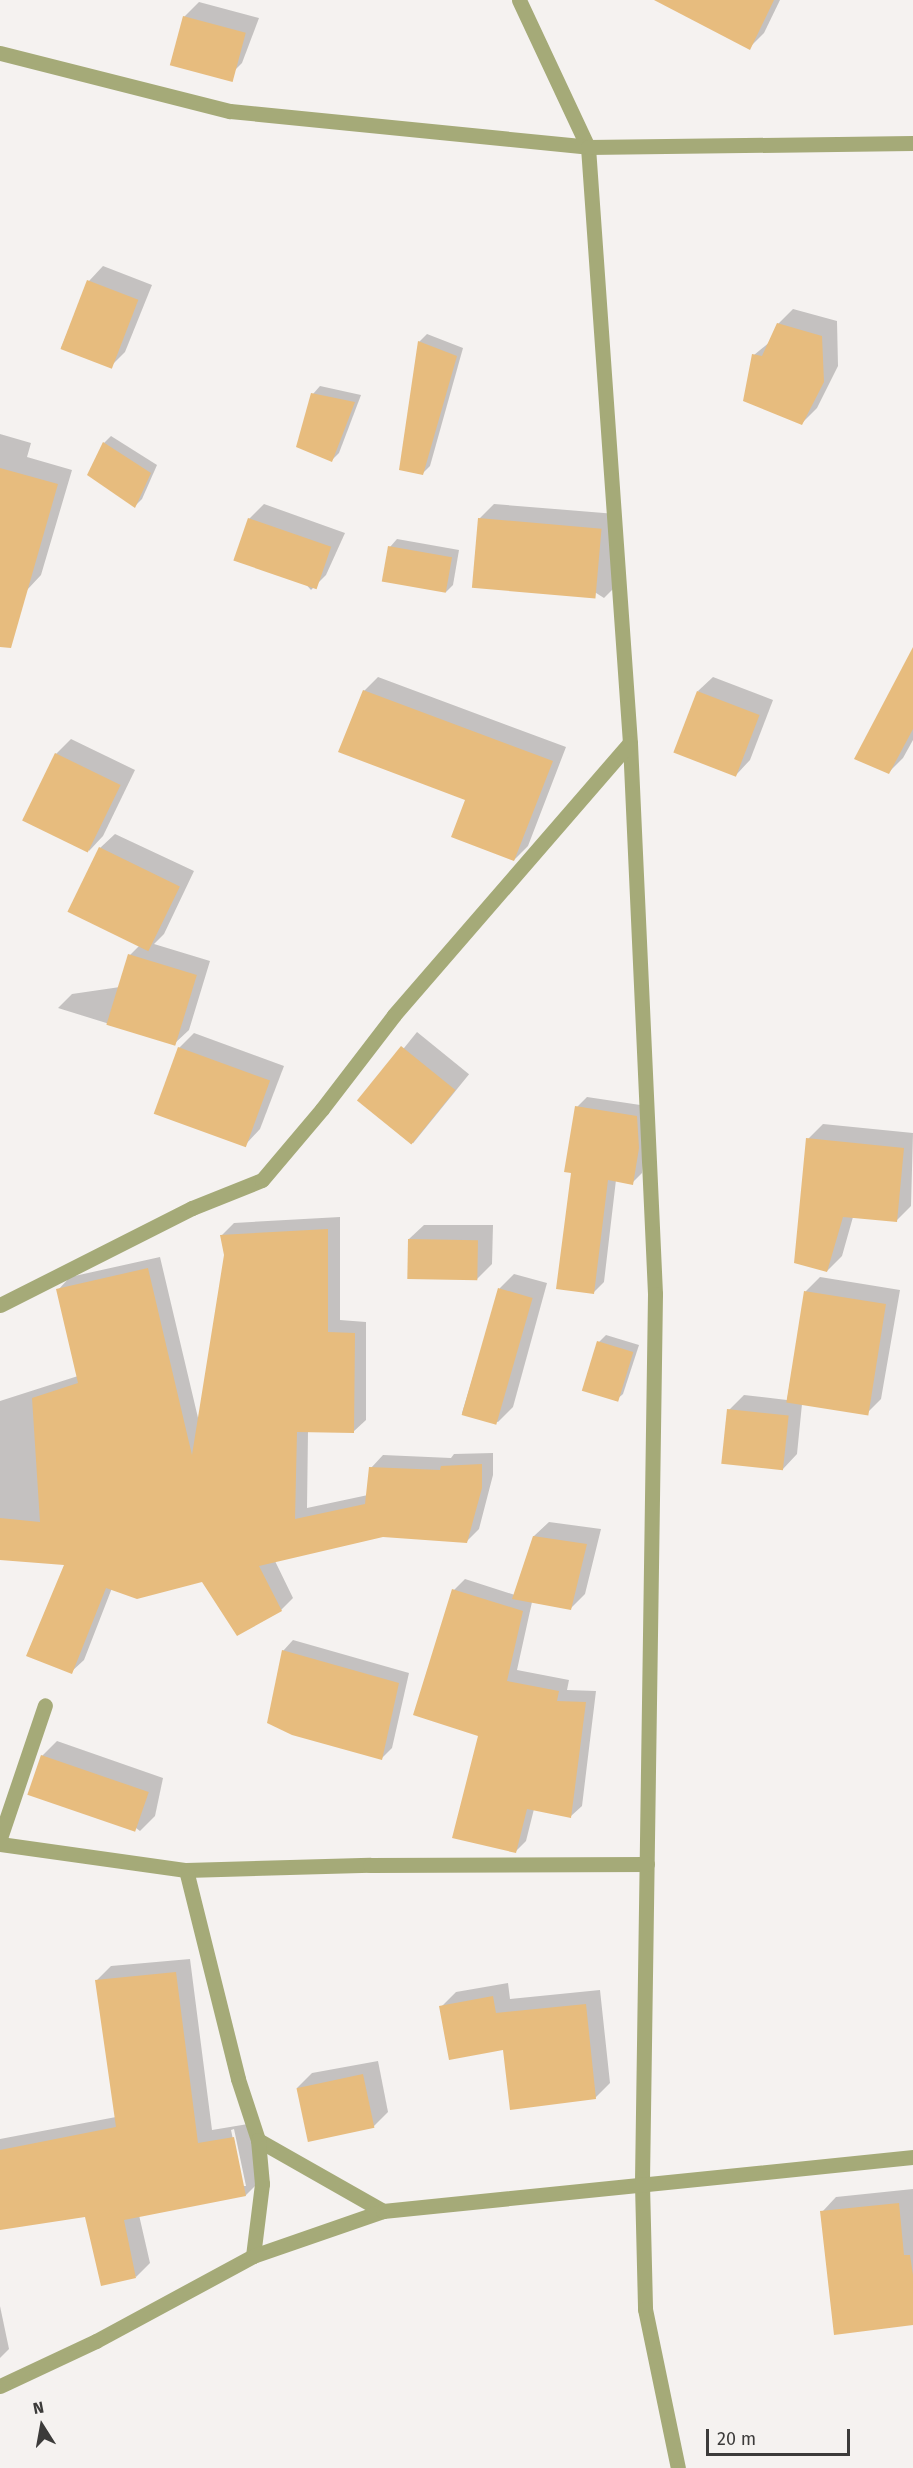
<!DOCTYPE html>
<style>
body{margin:0}
#map{position:relative;width:913px;height:2468px;overflow:hidden;background:#f5f2f0;font-family:"Fira Sans",sans-serif}
div>[style]{position:absolute}
[style*='--x']{left:calc(var(--x)*1px);top:calc(var(--y)*1px);width:calc(var(--w)*1px);rotate:calc(var(--a)*1deg)}
.shadow>*{inset:0;background:#0003;transform-origin:0 0}
.building>*{inset:0;background:#e7bc7e;transform-origin:0 0}
.street>*{height:15px;margin:-7.5px;padding:0 7.5px;transform-origin:7.5px;border-radius:7.5px;background:#a5aa78}
span{translate:-50% -50%;white-space:nowrap;text-align:center;line-height:1.15;-webkit-text-stroke:4.5px #f5f2f0;paint-order:stroke}
.north{position:absolute;left:12px;top:2396px;width:60px;height:60px;-webkit-text-stroke:4px #f5f2f0;paint-order:stroke;rotate:349deg;font-size:16px;font-weight:700;line-height:24px;text-align:center;color:#3c3b3a}
.north::after{content:'';display:block;margin:auto;width:21px;height:27px;background:#3c3b3a;clip-path:polygon(50% 0,100% 100%,50% 72%,0 100%)}
.scale{position:absolute;left:706px;top:2429px;width:144px;height:27px;box-sizing:border-box;border:3px solid #3c3b3a;border-top:0;padding-left:8px;font-size:18px;line-height:21px;white-space:nowrap;color:#3c3b3a;-webkit-text-stroke:4px #f5f2f0;paint-order:stroke}
</style>
<div id="map">
<div class="shadow">
<i style="clip-path:polygon(708px 0,780px 0,764px 33px,749px 48px)"></i>
<i style="clip-path:polygon(199px 2px,259px 18px,242px 63px,227px 78px,184px 17px)"></i>
<i style="clip-path:polygon(103px 266px,152px 285px,125px 352px,110px 367px,61px 348px,89px 281px)"></i>
<i style="clip-path:polygon(793px 309px,837px 321px,838px 366px,817px 408px,802px 423px,754px 355px,771px 341px,778px 324px)"></i>
<i style="clip-path:polygon(427px 334px,463px 348px,430px 466px,422px 474px,419px 342px)"></i>
<i style="clip-path:polygon(320px 386px,361px 395px,339px 453px,332px 460px,313px 394px)"></i>
<i style="clip-path:polygon(0 434px,31px 443px,27px 457px,72px 470px,41px 575px,27px 590px,0 583px)"></i>
<i style="clip-path:polygon(111px 436px,157px 465px,142px 499px,135px 506px,104px 443px)"></i>
<i style="clip-path:polygon(264px 504px,345px 533px,326px 575px,311px 590px,249px 519px)"></i>
<i style="clip-path:polygon(494px 504px,616px 514px,619px 583px,604px 598px,479px 519px)"></i>
<i style="clip-path:polygon(397px 539px,459px 550px,453px 585px,446px 592px,390px 547px)"></i>
<i style="clip-path:polygon(378px 677px,566px 747px,528px 846px,514px 860px,467px 799px,364px 691px)"></i>
<i style="clip-path:polygon(713px 677px,773px 700px,750px 760px,736px 775px,698px 691px)"></i>
<i style="clip-path:polygon(913px 683px,913px 740px,903px 758px,889px 772px)"></i>
<i style="clip-path:polygon(71px 739px,135px 770px,103px 836px,89px 851px,56px 754px)"></i>
<i style="clip-path:polygon(115px 834px,194px 871px,164px 934px,154px 944px,210px 961px,189px 1030px,174px 1044px,58px 1008px,72px 994px,120px 987px,130px 955px,140px 945px,100px 848px)"></i>
<i style="left:417px;top:1032px;width:67px;height:89px;rotate:39deg"></i>
<i style="clip-path:polygon(194px 1033px,284px 1066px,260px 1129px,246px 1144px,179px 1048px)"></i>
<i style="clip-path:polygon(587px 1097px,647px 1106px,642px 1173px,632px 1183px,616px 1180px,604px 1282px,593px 1293px,573px 1172px,577px 1107px)"></i>
<i style="clip-path:polygon(823px 1124px,913px 1133px,911px 1206px,896px 1221px,853px 1217px,842px 1256px,827px 1271px,808px 1139px)"></i>
<i style="clip-path:polygon(340px 1217px,340px 1320px,366px 1322px,366px 1420px,353px 1432px,308px 1431px,307px 1508px,368px 1495px,371px 1468px,383px 1455px,451px 1458px,454px 1454px,493px 1453px,493px 1475px,479px 1529px,466px 1542px,383px 1535px,275px 1561px,293px 1598px,281px 1610px,203px 1580px,112px 1588px,84px 1660px,71px 1672px,66px 1563px,0 1559px,0 1401px,78px 1376px,58px 1290px,70px 1277px,160px 1257px,199px 1422px,226px 1255px,222px 1235px,234px 1223px)"></i>
<i style="clip-path:polygon(424px 1225px,493px 1225px,492px 1264px,477px 1279px,409px 1239px)"></i>
<i style="clip-path:polygon(514px 1274px,547px 1283px,513px 1407px,498px 1422px,462px 1413px,500px 1288px)"></i>
<i style="clip-path:polygon(820px 1277px,900px 1290px,881px 1399px,866px 1414px,802px 1404px,797px 1454px,783px 1469px,729px 1410px,744px 1395px,787px 1400px,806px 1291px)"></i>
<i style="clip-path:polygon(606px 1335px,639px 1345px,623px 1394px,615px 1401px,599px 1342px)"></i>
<i style="clip-path:polygon(549px 1522px,601px 1529px,585px 1594px,570px 1609px,532px 1602px,517px 1670px,569px 1680px,567px 1690px,596px 1691px,582px 1806px,571px 1816px,534px 1809px,526px 1841px,515px 1852px,480px 1735px,454px 1590px,465px 1579px,515px 1595px,534px 1536px)"></i>
<i style="clip-path:polygon(293px 1640px,409px 1673px,392px 1748px,382px 1758px,283px 1651px)"></i>
<i style="clip-path:polygon(57px 1741px,163px 1778px,155px 1816px,140px 1831px,42px 1756px)"></i>
<i style="clip-path:polygon(evenodd,190px 1959px,212px 2130px,248px 2124px,260px 2181px,246px 2195px,139px 2215px,150px 2263px,136px 2277px,86px 2215px,0 2228px,0 2139px,116px 2117px,97px 1980px,111px 1966px,190px 1959px,234px 2129px,246px 2186px,243px 2186px,231px 2130px,234px 2129px)"></i>
<i style="clip-path:polygon(508px 1983px,510px 1999px,600px 1990px,610px 2083px,595px 2098px,505px 2049px,441px 2007px,456px 1992px)"></i>
<i style="clip-path:polygon(378px 2061px,388px 2112px,373px 2127px,297px 2088px,312px 2073px)"></i>
<i style="clip-path:polygon(913px 2189px,913px 2324px,822px 2212px,836px 2197px)"></i>
<i style="clip-path:polygon(0 2306px,9px 2349px,0 2358px)"></i>
</div>
<div class="building">
<i style="clip-path:polygon(654px 0,774px 0,750px 50px)"></i>
<i style="left:183px;top:16px;width:65px;height:51px;rotate:15deg"></i>
<i style="left:87px;top:280px;width:55px;height:74px;rotate:21deg"></i>
<i style="clip-path:polygon(777px 323px,822px 336px,824px 382px,802px 425px,743px 401px,752px 354px,762px 356px)"></i>
<i style="clip-path:polygon(418px 341px,457px 356px,423px 475px,399px 470px)"></i>
<i style="clip-path:polygon(311px 393px,355px 402px,332px 462px,296px 447px)"></i>
<i style="clip-path:polygon(103px 442px,151px 473px,135px 508px,87px 475px)"></i>
<i style="clip-path:polygon(0 468px,58px 484px,11px 648px,0 647px)"></i>
<i style="left:248px;top:518px;width:88px;height:45px;rotate:19deg"></i>
<i style="left:478px;top:518px;width:124px;height:70px;rotate:5deg"></i>
<i style="left:388px;top:546px;width:65px;height:36px;rotate:10deg"></i>
<i style="clip-path:polygon(913px 647px,913px 729px,889px 774px,854px 759px)"></i>
<i style="clip-path:polygon(363px 690px,553px 761px,514px 861px,451px 837px,465px 800px,338px 752px)"></i>
<i style="left:697px;top:691px;width:67px;height:66px;rotate:21deg"></i>
<i style="left:55px;top:753px;width:73px;height:75px;rotate:26deg"></i>
<i style="left:99px;top:847px;width:90px;height:72px;rotate:26deg"></i>
<i style="left:128px;top:954px;width:72px;height:74px;rotate:17deg"></i>
<i style="left:401px;top:1046px;width:70px;height:70px;rotate:39deg"></i>
<i style="left:178px;top:1047px;width:98px;height:71px;rotate:20deg"></i>
<i style="clip-path:polygon(575px 1106px,637px 1116px,639px 1148px,633px 1185px,608px 1180px,594px 1294px,556px 1289px,571px 1173px,564px 1172px)"></i>
<i style="clip-path:polygon(806px 1138px,904px 1148px,897px 1222px,843px 1217px,827px 1272px,794px 1263px)"></i>
<i style="clip-path:polygon(328px 1229px,328px 1332px,355px 1333px,354px 1433px,297px 1432px,295px 1519px,365px 1504px,369px 1467px,440px 1470px,441px 1466px,482px 1464px,482px 1488px,467px 1543px,383px 1537px,259px 1566px,282px 1611px,237px 1636px,202px 1582px,137px 1599px,106px 1588px,72px 1674px,26px 1656px,64px 1565px,0 1560px,0 1518px,40px 1522px,32px 1398px,78px 1383px,56px 1289px,148px 1268px,192px 1455px,224px 1255px,220px 1235px)"></i>
<i style="left:408px;top:1239px;width:70px;height:40px;rotate:1deg"></i>
<i style="left:498px;top:1288px;width:36px;height:132px;rotate:16deg"></i>
<i style="left:804px;top:1291px;width:83px;height:113px;rotate:9deg"></i>
<i style="left:597px;top:1341px;width:38px;height:52px;rotate:17deg"></i>
<i style="left:727px;top:1409px;width:62px;height:55px;rotate:6deg"></i>
<i style="clip-path:polygon(533px 1536px,587px 1544px,571px 1610px,512px 1599px)"></i>
<i style="clip-path:polygon(452px 1589px,523px 1611px,507px 1681px,559px 1691px,557px 1701px,586px 1702px,571px 1818px,527px 1809px,516px 1853px,452px 1838px,478px 1736px,413px 1715px)"></i>
<i style="clip-path:polygon(282px 1650px,399px 1683px,382px 1760px,292px 1735px,267px 1723px)"></i>
<i style="left:41px;top:1755px;width:114px;height:42px;rotate:19deg"></i>
<i style="clip-path:polygon(176px 1972px,198px 2143px,234px 2137px,246px 2196px,124px 2220px,136px 2278px,101px 2286px,85px 2217px,0 2230px,0 2150px,116px 2127px,95px 1980px)"></i>
<i style="clip-path:polygon(493px 1996px,496px 2013px,586px 2004px,596px 2099px,510px 2110px,503px 2050px,449px 2060px,439px 2006px)"></i>
<i style="left:363px;top:2074px;width:55px;height:68px;rotate:78deg"></i>
<i style="clip-path:polygon(899px 2203px,904px 2255px,910px 2255px,913px 2275px,913px 2325px,834px 2335px,820px 2211px)"></i>
</div>
<div class="street">
<i style="--x:519;--y:0;--w:162;--a:64.9"></i>
<i style="--x:588;--y:147;--w:597;--a:85.97"></i>
<i style="--x:630;--y:743;--w:552;--a:87.4"></i>
<i style="--x:655;--y:1294;--w:890;--a:90.84"></i>
<i style="--x:642;--y:2184;--w:125;--a:88.6"></i>
<i style="--x:645;--y:2309;--w:162;--a:78.3"></i>
<i style="--x:0;--y:53;--w:237;--a:14.2"></i>
<i style="--x:230;--y:111;--w:360;--a:5.7"></i>
<i style="--x:588;--y:147;--w:325;--a:-0.7"></i>
<i style="--x:0;--y:1305;--w:215;--a:-26.8"></i>
<i style="--x:192;--y:1208;--w:75;--a:-21.8"></i>
<i style="--x:262;--y:1180;--w:93;--a:-49.8"></i>
<i style="--x:322;--y:1109;--w:118;--a:-52.5"></i>
<i style="--x:394;--y:1015;--w:360;--a:-49.1"></i>
<i style="--x:0;--y:1838;--w:140;--a:-71.3"></i>
<i style="--x:0;--y:1844;--w:188;--a:8"></i>
<i style="--x:186;--y:1870;--w:184;--a:-1.6"></i>
<i style="--x:370;--y:1865;--w:277;--a:-0.2"></i>
<i style="--x:186;--y:1870;--w:215;--a:76"></i>
<i style="--x:238;--y:2079;--w:64;--a:71.8"></i>
<i style="--x:258;--y:2140;--w:144;--a:29.6"></i>
<i style="--x:253;--y:2256;--w:73;--a:-82.9"></i>
<i style="--x:262;--y:2184;--w:44;--a:-95.2"></i>
<i style="--x:0;--y:2386;--w:106;--a:-25.1"></i>
<i style="--x:96;--y:2341;--w:179;--a:-28.4"></i>
<i style="--x:253;--y:2256;--w:138;--a:-19.1"></i>
<i style="--x:383;--y:2211;--w:533;--a:-5.82"></i>
</div>
<div class="north">N</div>
<div class="scale">20 m</div>
</div>
